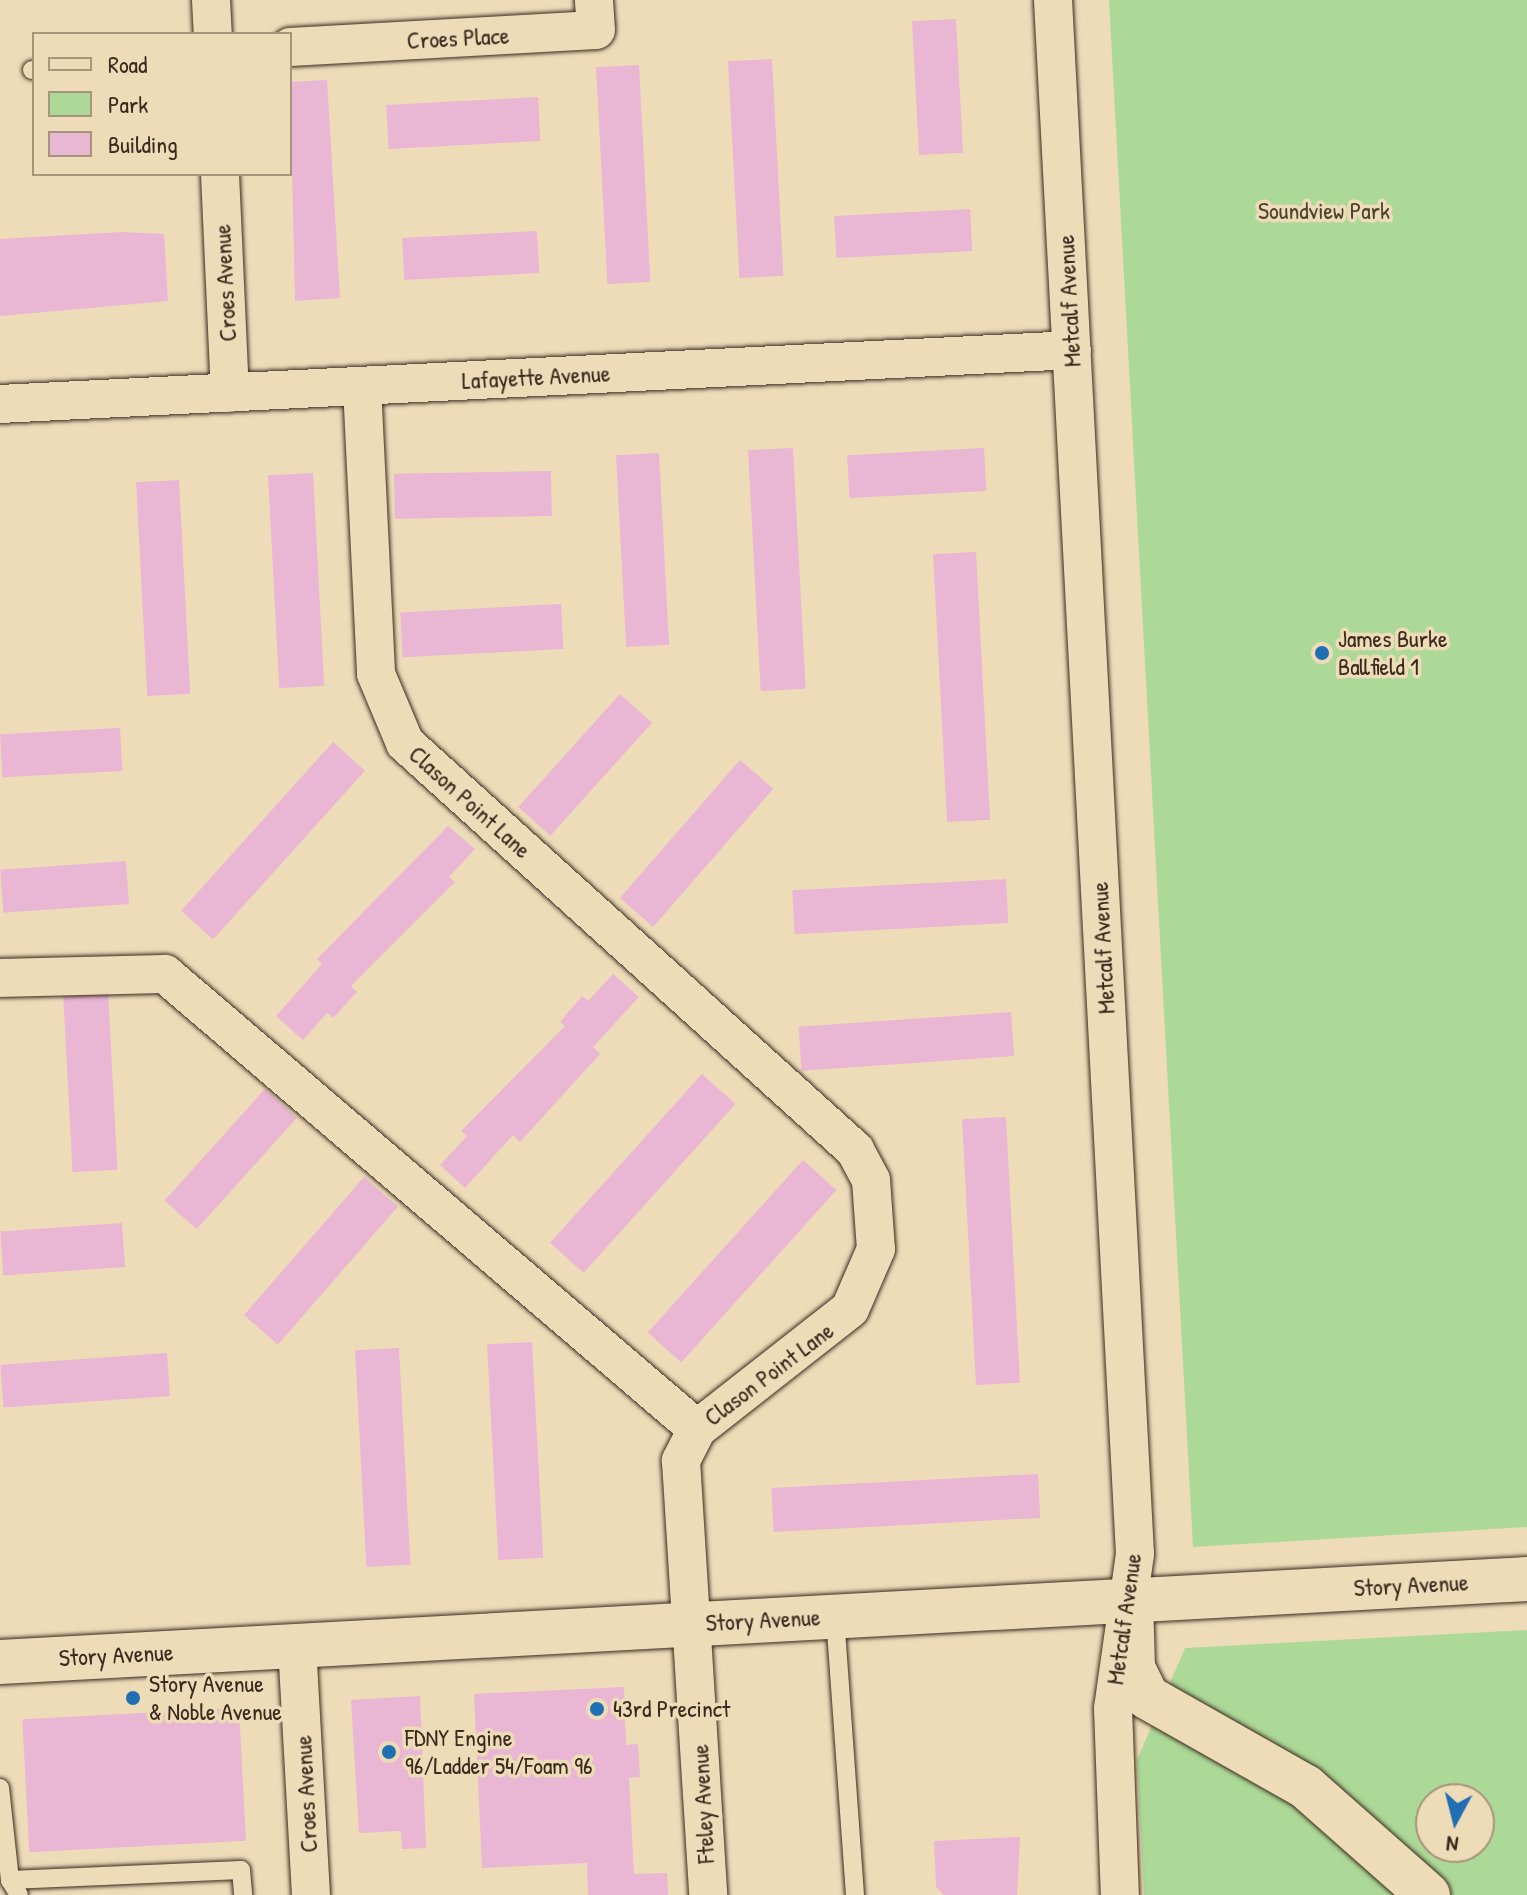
<!DOCTYPE html>
<style>
body{margin:0}
#map{position:relative;width:1527px;height:1895px;overflow:hidden;background:#eedcb9;font-family:"Patrick Hand",sans-serif}
div>[style]{position:absolute}
[style*='--x']{left:calc(var(--x)*1px);top:calc(var(--y)*1px);width:calc(var(--w)*1px);rotate:calc(var(--a)*1deg)}
.green>*{inset:0;background:#acd997}
.building>*{inset:0;background:#e9b6d4;transform-origin:0 0}
.roads{filter:drop-shadow(0 0 2px #3b2a1e) drop-shadow(0 0 2px #3b2a1e)}
.service>*{height:18px;margin:-9px;padding:0 9px;transform-origin:9px;border-radius:9px;background:#eedcb9}
.minor>*{height:38px;margin:-19px;padding:0 19px;transform-origin:19px;border-radius:19px;background:#eedcb9}
.tertiary>*{height:44px;margin:-22px;padding:0 22px;transform-origin:22px;border-radius:22px;background:#eedcb9}
.motorway>*{height:44px;margin:-22px;padding:0 22px;transform-origin:22px;border-radius:22px;background:#eedcb9}
.dots>*{width:22px;height:22px;translate:-50% -50%;box-sizing:border-box;border:4px solid #eedcb9;border-radius:50%}
span{translate:-50% -50%;white-space:nowrap;text-align:center;line-height:1.15;-webkit-text-stroke:7px #eedcb9;paint-order:stroke}
.street-label{font-size:24px;color:#3b2a1e}
.park-label{font-size:24px;color:#4c4430}
.poi-label{font-size:24px;color:#3b2a1e}
.left{translate:0 -50%;text-align:left}
.legend{position:absolute;left:32px;top:32px;width:260px;height:144px;box-sizing:border-box;background:#eedcb9;border:2px solid #a6957b;margin:0;padding:10px 14px;list-style:none;font-size:24px;color:#3b2a1e}
.legend li{display:flex;align-items:center;gap:16px;height:40px}
.legend b{width:40px;border:2px solid #a6957b}
.north{position:absolute;left:1415px;top:1783px;width:80px;height:80px;box-sizing:border-box;background:#eedcb9;border:2px solid #a6957b;border-radius:50%;rotate:187deg;font-size:22px;font-weight:700;line-height:32px;text-align:center;color:#3b2a1e}
.north::after{content:'';display:block;margin:auto;width:28px;height:36px;background:#1f6fb2;clip-path:polygon(50% 0,100% 100%,50% 72%,0 100%)}
</style>
<div id="map">
<div class="green">
<i style="clip-path:polygon(1109px 0,1527px 0,1527px 1527px,1193px 1547px)"></i>
<i style="clip-path:polygon(evenodd,1527px 1630px,1527px 1895px,1144px 1895px,1137px 1760px,1185px 1648px,1527px 1630px,1431px 1799px,1479px 1799px,1479px 1847px,1431px 1847px,1431px 1799px)"></i>
</div>
<div class="building">
<i style="left:956px;top:19px;width:134px;height:44px;rotate:87deg"></i>
<i style="left:772px;top:59px;width:217px;height:44px;rotate:87deg"></i>
<i style="left:639px;top:65px;width:217px;height:43px;rotate:87deg"></i>
<i style="clip-path:polygon(327px 80px,340px 298px,295px 301px,290px 82px)"></i>
<i style="left:538px;top:97px;width:44px;height:152px;rotate:87deg"></i>
<i style="left:970px;top:209px;width:42px;height:136px;rotate:87deg"></i>
<i style="left:537px;top:231px;width:42px;height:135px;rotate:87deg"></i>
<i style="clip-path:polygon(122px 232px,164px 234px,168px 301px,0 316px,0 239px)"></i>
<i style="left:793px;top:448px;width:241px;height:45px;rotate:87deg"></i>
<i style="left:984px;top:448px;width:43px;height:137px;rotate:87deg"></i>
<i style="left:659px;top:453px;width:192px;height:43px;rotate:87deg"></i>
<i style="left:551px;top:471px;width:45px;height:157px;rotate:89deg"></i>
<i style="left:313px;top:473px;width:213px;height:45px;rotate:87deg"></i>
<i style="left:179px;top:480px;width:214px;height:43px;rotate:87deg"></i>
<i style="left:976px;top:552px;width:268px;height:43px;rotate:87deg"></i>
<i style="left:561px;top:604px;width:45px;height:161px;rotate:87deg"></i>
<i style="left:620px;top:694px;width:43px;height:152px;rotate:42deg"></i>
<i style="left:120px;top:728px;width:43px;height:120px;rotate:87deg"></i>
<i style="left:333px;top:742px;width:43px;height:227px;rotate:42deg"></i>
<i style="left:740px;top:760px;width:44px;height:183px;rotate:41deg"></i>
<i style="clip-path:polygon(448px 826px,475px 849px,449px 877px,455px 882px,351px 986px,357px 992px,333px 1018px,327px 1013px,303px 1040px,276px 1016px,322px 964px,317px 959px)"></i>
<i style="left:126px;top:861px;width:43px;height:126px;rotate:86deg"></i>
<i style="left:1006px;top:879px;width:44px;height:214px;rotate:87deg"></i>
<i style="clip-path:polygon(613px 974px,639px 997px,593px 1047px,600px 1054px,520px 1142px,513px 1135px,465px 1188px,440px 1165px,467px 1136px,461px 1131px,565px 1026px,560px 1022px,582px 996px,588px 1001px)"></i>
<i style="left:108px;top:990px;width:180px;height:45px;rotate:87deg"></i>
<i style="left:1011px;top:1012px;width:44px;height:213px;rotate:86deg"></i>
<i style="left:702px;top:1074px;width:45px;height:227px;rotate:42deg"></i>
<i style="left:265px;top:1089px;width:43px;height:150px;rotate:42deg"></i>
<i style="left:1006px;top:1117px;width:266px;height:44px;rotate:87deg"></i>
<i style="left:803px;top:1160px;width:45px;height:232px;rotate:42deg"></i>
<i style="left:364px;top:1177px;width:45px;height:183px;rotate:41deg"></i>
<i style="left:122px;top:1223px;width:44px;height:122px;rotate:86deg"></i>
<i style="left:532px;top:1342px;width:216px;height:45px;rotate:87deg"></i>
<i style="left:399px;top:1348px;width:217px;height:44px;rotate:87deg"></i>
<i style="left:167px;top:1353px;width:43px;height:167px;rotate:86deg"></i>
<i style="left:1038px;top:1474px;width:44px;height:267px;rotate:87deg"></i>
<i style="clip-path:polygon(624px 1687px,626px 1745px,638px 1744px,640px 1777px,629px 1778px,634px 1874px,667px 1873px,668px 1895px,588px 1895px,587px 1863px,482px 1868px,474px 1694px)"></i>
<i style="clip-path:polygon(420px 1696px,426px 1848px,402px 1849px,401px 1831px,359px 1833px,351px 1700px)"></i>
<i style="left:239px;top:1708px;width:133px;height:217px;rotate:87deg"></i>
<i style="clip-path:polygon(1020px 1837px,1017px 1895px,944px 1895px,936px 1887px,934px 1841px)"></i>
</div>
<div class="roads">
<div class="service">
<i style="--x:32;--y:70;--w:2;--a:0"></i>
<i style="--x:835;--y:1616;--w:280;--a:85.9"></i>
<i style="--x:0;--y:1788;--w:93;--a:83.8"></i>
<i style="--x:10;--y:1880;--w:17;--a:59"></i>
<i style="--x:10;--y:1880;--w:231;--a:-2.5"></i>
<i style="--x:241;--y:1870;--w:25;--a:85"></i>
</div>
<div class="minor">
<i style="--x:211;--y:0;--w:34;--a:87"></i>
<i style="--x:1053;--y:0;--w:1556;--a:86.98"></i>
<i style="--x:1135;--y:1554;--w:156;--a:98.1"></i>
<i style="--x:1113;--y:1708;--w:187;--a:87.9"></i>
<i style="--x:290;--y:47;--w:306;--a:-3.2"></i>
<i style="--x:596;--y:30;--w:30;--a:-94"></i>
<i style="--x:220;--y:174;--w:219;--a:87.4"></i>
<i style="--x:362;--y:386;--w:288;--a:87.2"></i>
<i style="--x:376;--y:674;--w:75;--a:67.2"></i>
<i style="--x:405;--y:743;--w:607;--a:42.13"></i>
<i style="--x:855;--y:1150;--w:34;--a:62"></i>
<i style="--x:871;--y:1180;--w:69;--a:85.9"></i>
<i style="--x:876;--y:1249;--w:65;--a:113.4"></i>
<i style="--x:850;--y:1309;--w:194;--a:141.9"></i>
<i style="--x:697;--y:1429;--w:36;--a:117"></i>
<i style="--x:681;--y:1461;--w:435;--a:86.4"></i>
<i style="--x:0;--y:404;--w:1073;--a:-2.88"></i>
<i style="--x:0;--y:978;--w:165;--a:-1.4"></i>
<i style="--x:165;--y:974;--w:700;--a:40.54"></i>
<i style="--x:297;--y:1645;--w:250;--a:86.8"></i>
</div>
<div class="tertiary">
<i style="--x:0;--y:1662;--w:1529;--a:-3.11"></i>
</div>
<div class="motorway">
<i style="--x:1131;--y:1600;--w:68;--a:88.3"></i>
<i style="--x:1133;--y:1668;--w:32;--a:64"></i>
<i style="--x:1147;--y:1697;--w:183;--a:29.5"></i>
<i style="--x:1306;--y:1787;--w:163;--a:41.5"></i>
</div>
</div>
<div class="dots">
<i style="left:1322px;top:653px;background:#1f6fb2"></i>
<i style="left:133px;top:1698px;background:#1f6fb2"></i>
<i style="left:597px;top:1709px;background:#1f6fb2"></i>
<i style="left:389px;top:1752px;background:#1f6fb2"></i>
</div>
<div class="street-label">
<span style="left:458px;top:38px;rotate:-3deg">Croes Place</span>
<span style="left:225px;top:283px;rotate:-93deg">Croes Avenue</span>
<span style="left:1069px;top:301px;rotate:-93deg">Metcalf Avenue</span>
<span style="left:536px;top:377px;rotate:-3deg">Lafayette Avenue</span>
<span style="left:470px;top:802px;rotate:42deg">Clason Point Lane</span>
<span style="left:1103px;top:948px;rotate:-93deg">Metcalf Avenue</span>
<span style="left:769px;top:1374px;rotate:-37deg">Clason Point Lane</span>
<span style="left:1411px;top:1585px;rotate:-3deg">Story Avenue</span>
<span style="left:1124px;top:1619px;rotate:-82deg">Metcalf Avenue</span>
<span style="left:763px;top:1620px;rotate:-3deg">Story Avenue</span>
<span style="left:116px;top:1655px;rotate:-3deg">Story Avenue</span>
<span style="left:306px;top:1794px;rotate:-93deg">Croes Avenue</span>
<span style="left:703px;top:1804px;rotate:-93deg">Fteley Avenue</span>
</div>
<div class="park-label">
<span style="left:1324px;top:211px">Soundview Park</span>
</div>
<div class="poi-label">
<span class="left" style="left:1338px;top:653px">James Burke<br>Ballfield 1</span>
<span class="left" style="left:149px;top:1698px">Story Avenue<br>&amp; Noble Avenue</span>
<span class="left" style="left:613px;top:1709px">43rd Precinct</span>
<span class="left" style="left:405px;top:1752px">FDNY Engine<br>96/Ladder 54/Foam 96</span>
</div>
<ul class="legend">
<li><b style="height:10px;background:#eedcb9"></b>Road</li>
<li><b style="height:22px;background:#acd997"></b>Park</li>
<li><b style="height:22px;background:#e9b6d4"></b>Building</li>
</ul>
<div class="north">N</div>
</div>
